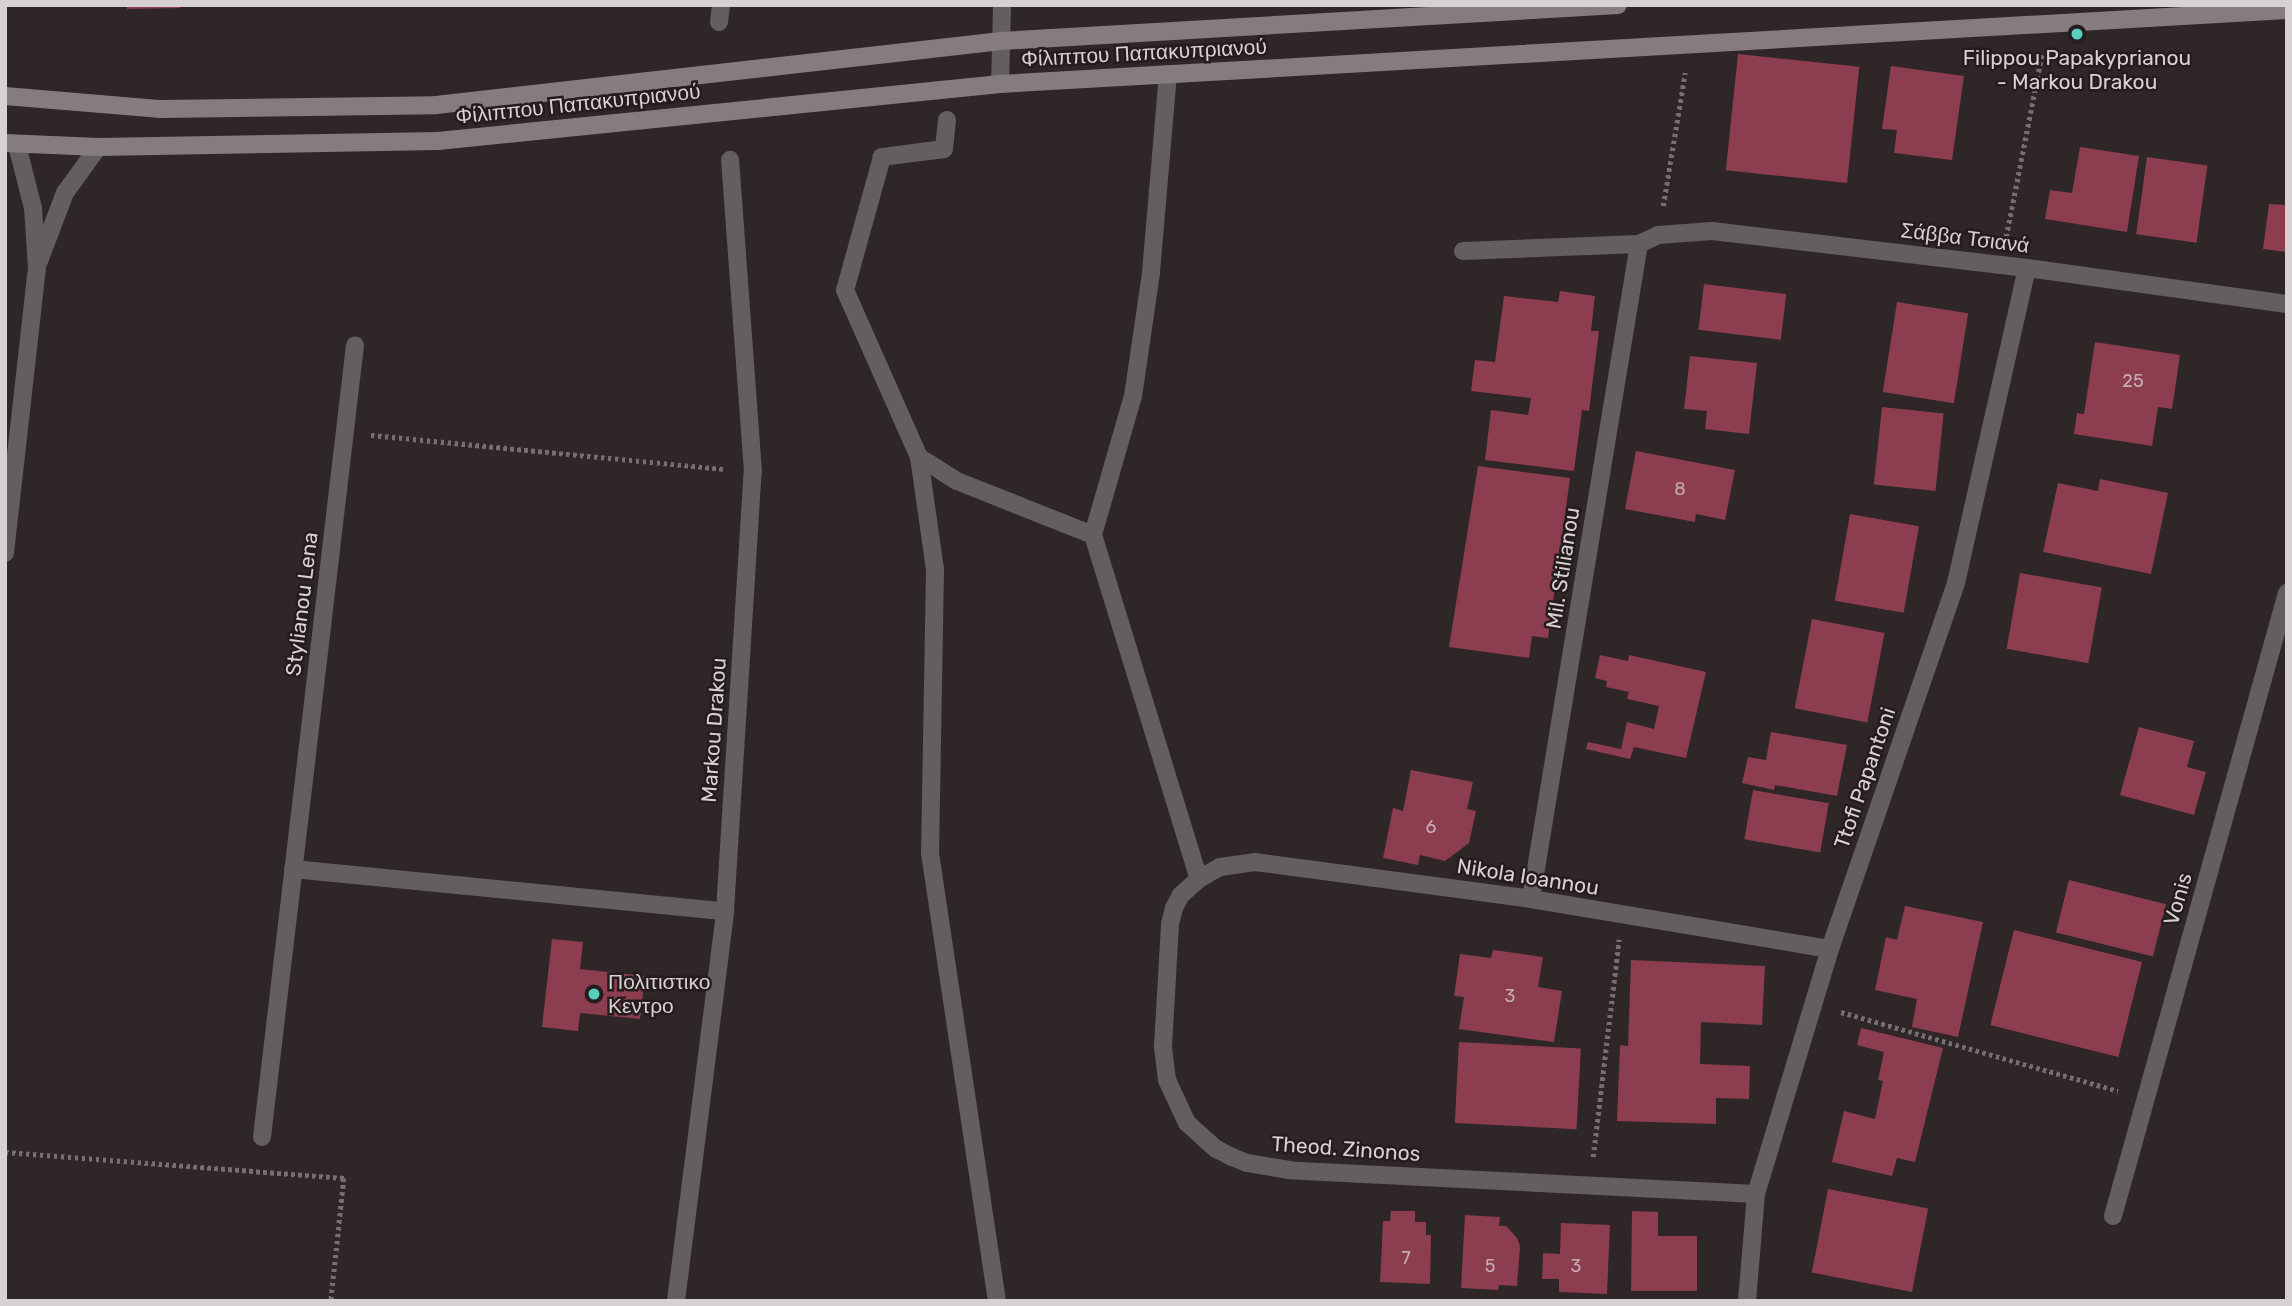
<!DOCTYPE html>
<meta charset="utf-8">
<style>
body{margin:0}
#map{position:relative;width:2292px;height:1306px;overflow:hidden;background:#2f2627;font-family:Rubik,sans-serif}
div>[style]{position:absolute}
[style*='--x']{left:calc(var(--x)*1px);top:calc(var(--y)*1px);width:calc(var(--w)*1px);rotate:calc(var(--a)*1deg)}
.building>*{inset:0;background:#8c3d4f;transform-origin:0 0}
.path>*{height:4.5px;margin-top:-2.25px;transform-origin:0;background:repeating-linear-gradient(90deg,#766e6f 0 3.5px,transparent 0 7px)}
.lane>*{height:18px;margin:-9px;padding:0 9px;transform-origin:9px;border-radius:9px;background:#635e5f}
.street>*{height:18px;margin:-9px;padding:0 9px;transform-origin:9px;border-radius:9px;background:#635e5f}
.secondary>*{height:18px;margin:-9px;padding:0 9px;transform-origin:9px;border-radius:9px;background:#847c7d}
.dots>*{width:19px;height:19px;translate:-50% -50%;box-sizing:border-box;border:4px solid #251c1d;border-radius:50%}
span{translate:-50% -50%;white-space:nowrap;text-align:center;line-height:1.15;-webkit-text-stroke:5px #251c1d;paint-order:stroke}
.number-label{font-size:18px;color:#c5acb1}
.number-label span{-webkit-text-stroke-width:0}
.street-label{font-size:21px;color:#d8d1d2}
.poi-label{font-size:21px;color:#d8d1d2}
.left{translate:0 -50%;text-align:left}
.frame{position:absolute;inset:0;border:7px solid #d8d1d2;pointer-events:none}
</style>
<div id="map">
<div class="building">
<i style="clip-path:polygon(127px 5px,180px 5px,180px 8px,127px 9px)"></i>
<i style="left:1738px;top:54px;width:122px;height:117px;rotate:6deg"></i>
<i style="clip-path:polygon(1891px 66px,1964px 76px,1952px 160px,1894px 153px,1897px 130px,1882px 129px)"></i>
<i style="clip-path:polygon(2080px 147px,2139px 156px,2127px 232px,2045px 219px,2050px 190px,2072px 193px)"></i>
<i style="left:2147px;top:157px;width:61px;height:78px;rotate:8deg"></i>
<i style="clip-path:polygon(2269px 204px,2287px 205px,2287px 252px,2263px 249px)"></i>
<i style="left:1704px;top:284px;width:83px;height:46px;rotate:7deg"></i>
<i style="clip-path:polygon(1560px 291px,1595px 296px,1591px 331px,1599px 331px,1589px 411px,1582px 410px,1574px 471px,1485px 460px,1491px 410px,1528px 415px,1531px 398px,1471px 391px,1475px 360px,1495px 362px,1504px 296px,1558px 302px)"></i>
<i style="left:1897px;top:302px;width:72px;height:91px;rotate:9deg"></i>
<i style="clip-path:polygon(2095px 342px,2180px 355px,2172px 409px,2158px 407px,2152px 446px,2074px 434px,2077px 413px,2084px 414px)"></i>
<i style="clip-path:polygon(1690px 356px,1757px 363px,1749px 434px,1705px 429px,1707px 411px,1684px 409px)"></i>
<i style="left:1882px;top:407px;width:62px;height:78px;rotate:6deg"></i>
<i style="clip-path:polygon(1636px 451px,1735px 470px,1725px 520px,1696px 514px,1695px 522px,1625px 509px)"></i>
<i style="clip-path:polygon(1478px 466px,1570px 478px,1548px 638px,1532px 636px,1529px 658px,1449px 647px)"></i>
<i style="clip-path:polygon(2100px 479px,2168px 493px,2151px 574px,2043px 552px,2058px 483px,2098px 491px)"></i>
<i style="left:1850px;top:514px;width:70px;height:88px;rotate:10deg"></i>
<i style="left:2020px;top:573px;width:83px;height:77px;rotate:10deg"></i>
<i style="left:1812px;top:619px;width:74px;height:91px;rotate:11deg"></i>
<i style="clip-path:polygon(1600px 655px,1628px 661px,1629px 655px,1706px 672px,1686px 758px,1634px 747px,1630px 759px,1586px 749px,1588px 742px,1621px 749px,1627px 722px,1654px 729px,1659px 706px,1627px 699px,1629px 692px,1606px 687px,1607px 681px,1595px 678px)"></i>
<i style="clip-path:polygon(2139px 727px,2194px 741px,2187px 767px,2206px 772px,2194px 815px,2120px 795px)"></i>
<i style="clip-path:polygon(1771px 732px,1847px 745px,1837px 796px,1775px 785px,1774px 790px,1742px 783px,1748px 757px,1766px 760px)"></i>
<i style="clip-path:polygon(1411px 770px,1473px 782px,1467px 809px,1476px 811px,1469px 843px,1445px 861px,1420px 855px,1418px 865px,1383px 858px,1393px 808px,1403px 811px)"></i>
<i style="left:1753px;top:790px;width:77px;height:50px;rotate:10deg"></i>
<i style="left:2069px;top:880px;width:100px;height:54px;rotate:14deg"></i>
<i style="clip-path:polygon(1905px 906px,1983px 922px,1958px 1037px,1912px 1027px,1917px 999px,1875px 990px,1886px 937px,1897px 940px)"></i>
<i style="left:2014px;top:930px;width:132px;height:98px;rotate:14deg"></i>
<i style="clip-path:polygon(552px 939px,583px 942px,580px 969px,645px 976px,640px 1019px,580px 1013px,578px 1031px,542px 1027px)"></i>
<i style="clip-path:polygon(1493px 950px,1543px 957px,1538px 987px,1562px 991px,1554px 1042px,1459px 1029px,1464px 997px,1454px 996px,1460px 954px,1491px 958px)"></i>
<i style="clip-path:polygon(1631px 960px,1765px 966px,1762px 1025px,1701px 1022px,1700px 1064px,1750px 1066px,1749px 1099px,1716px 1098px,1716px 1124px,1617px 1121px,1620px 1045px,1628px 1046px)"></i>
<i style="clip-path:polygon(1861px 1028px,1943px 1048px,1915px 1162px,1897px 1158px,1892px 1176px,1832px 1162px,1844px 1111px,1875px 1119px,1883px 1081px,1878px 1080px,1884px 1052px,1857px 1045px)"></i>
<i style="left:1459px;top:1042px;width:122px;height:81px;rotate:3deg"></i>
<i style="left:1828px;top:1189px;width:102px;height:85px;rotate:11deg"></i>
<i style="clip-path:polygon(1391px 1211px,1415px 1211px,1415px 1222px,1426px 1222px,1426px 1235px,1431px 1235px,1430px 1284px,1380px 1282px,1383px 1221px,1390px 1221px)"></i>
<i style="clip-path:polygon(1632px 1211px,1658px 1212px,1658px 1236px,1697px 1236px,1697px 1291px,1631px 1291px)"></i>
<i style="clip-path:polygon(1465px 1215px,1500px 1217px,1499px 1226px,1506px 1226px,1517px 1238px,1520px 1246px,1517px 1286px,1499px 1285px,1498px 1290px,1461px 1288px)"></i>
<i style="clip-path:polygon(1561px 1223px,1610px 1225px,1607px 1294px,1559px 1292px,1559px 1279px,1542px 1279px,1543px 1253px,1560px 1254px)"></i>
</div>
<div class="path">
<i style="--x:1663;--y:206;--w:135;--a:-80.6"></i>
<i style="--x:2006;--y:237;--w:187;--a:-78.9"></i>
<i style="--x:371;--y:435;--w:356;--a:5.5"></i>
<i style="--x:1841;--y:1012;--w:288;--a:15.9"></i>
<i style="--x:5;--y:1152;--w:340;--a:4.4"></i>
<i style="--x:344;--y:1178;--w:124;--a:96"></i>
<i style="--x:1593;--y:1157;--w:219;--a:-83.2"></i>
</div>
<div class="lane">
<i style="--x:1168;--y:74;--w:200;--a:94.9"></i>
<i style="--x:1151;--y:273;--w:124;--a:98.3"></i>
<i style="--x:1133;--y:396;--w:145;--a:106.1"></i>
<i style="--x:1093;--y:535;--w:360;--a:72.9"></i>
<i style="--x:947;--y:120;--w:29;--a:96"></i>
<i style="--x:944;--y:149;--w:63;--a:172.6"></i>
<i style="--x:882;--y:157;--w:138;--a:105.5"></i>
<i style="--x:845;--y:290;--w:183;--a:66.1"></i>
<i style="--x:919;--y:457;--w:45;--a:32.3"></i>
<i style="--x:957;--y:481;--w:146;--a:21.7"></i>
<i style="--x:1463;--y:251;--w:176;--a:-2.3"></i>
<i style="--x:919;--y:457;--w:113;--a:81.9"></i>
<i style="--x:935;--y:569;--w:284;--a:91"></i>
<i style="--x:930;--y:853;--w:453;--a:81.5"></i>
</div>
<div class="street">
<i style="--x:719;--y:22;--w:17;--a:-83"></i>
<i style="--x:1000;--y:84;--w:79;--a:-88.5"></i>
<i style="--x:39;--y:261;--w:73;--a:-69.1"></i>
<i style="--x:65;--y:193;--w:57;--a:-54.3"></i>
<i style="--x:5;--y:553;--w:287;--a:-83.6"></i>
<i style="--x:37;--y:268;--w:60;--a:-93.8"></i>
<i style="--x:33;--y:208;--w:65;--a:-104.3"></i>
<i style="--x:293;--y:869;--w:434;--a:5.6"></i>
<i style="--x:1531;--y:899;--w:664;--a:-80.64"></i>
<i style="--x:1639;--y:244;--w:21;--a:-25"></i>
<i style="--x:1658;--y:235;--w:54;--a:-4.2"></i>
<i style="--x:1712;--y:231;--w:317;--a:6.7"></i>
<i style="--x:2027;--y:268;--w:262;--a:7.9"></i>
<i style="--x:262;--y:1137;--w:797;--a:-83.3"></i>
<i style="--x:1756;--y:1194;--w:467;--a:-177.1"></i>
<i style="--x:1290;--y:1170;--w:44;--a:-170.8"></i>
<i style="--x:1247;--y:1163;--w:16;--a:-158"></i>
<i style="--x:1232;--y:1157;--w:18;--a:-153"></i>
<i style="--x:1216;--y:1149;--w:39;--a:-138"></i>
<i style="--x:1187;--y:1123;--w:47;--a:-114.9"></i>
<i style="--x:1167;--y:1080;--w:34;--a:-97"></i>
<i style="--x:1163;--y:1046;--w:122;--a:-86.7"></i>
<i style="--x:1170;--y:924;--w:16;--a:-76"></i>
<i style="--x:1174;--y:908;--w:15;--a:-62"></i>
<i style="--x:1181;--y:895;--w:24;--a:-42"></i>
<i style="--x:1199;--y:879;--w:24;--a:-30"></i>
<i style="--x:1220;--y:867;--w:35;--a:-8"></i>
<i style="--x:1255;--y:862;--w:278;--a:7.6"></i>
<i style="--x:1531;--y:899;--w:303;--a:9.5"></i>
<i style="--x:2113;--y:1216;--w:647;--a:-74.4"></i>
<i style="--x:676;--y:1301;--w:393;--a:-82.8"></i>
<i style="--x:725;--y:911;--w:440;--a:-86.4"></i>
<i style="--x:753;--y:472;--w:313;--a:-94.2"></i>
<i style="--x:1747;--y:1301;--w:107;--a:-85.2"></i>
<i style="--x:1756;--y:1194;--w:256;--a:-73.2"></i>
<i style="--x:1830;--y:949;--w:387;--a:-71"></i>
<i style="--x:1956;--y:583;--w:323;--a:-77.3"></i>
</div>
<div class="secondary">
<i style="--x:5;--y:96;--w:157;--a:4.8"></i>
<i style="--x:161;--y:109;--w:275;--a:-0.8"></i>
<i style="--x:436;--y:105;--w:569;--a:-6.46"></i>
<i style="--x:1001;--y:41;--w:618;--a:-3.34"></i>
<i style="--x:5;--y:143;--w:93;--a:2.5"></i>
<i style="--x:98;--y:147;--w:340;--a:-1"></i>
<i style="--x:438;--y:141;--w:565;--a:-5.79"></i>
<i style="--x:1000;--y:84;--w:1289;--a:-3.29"></i>
</div>
<div class="dots">
<i style="left:2077px;top:34px;background:#59cebf"></i>
<i style="left:594px;top:994px;background:#59cebf"></i>
</div>
<div class="number-label">
<span style="left:2133px;top:381px">25</span>
<span style="left:1680px;top:489px">8</span>
<span style="left:1431px;top:827px">6</span>
<span style="left:1510px;top:996px">3</span>
<span style="left:1406px;top:1258px">7</span>
<span style="left:1490px;top:1266px">5</span>
<span style="left:1576px;top:1266px">3</span>
</div>
<div class="street-label">
<span style="left:1144px;top:53px;rotate:-3deg">Φίλιππου Παπακυπριανού</span>
<span style="left:578px;top:104px;rotate:-6deg">Φίλιππου Παπακυπριανού</span>
<span style="left:1965px;top:238px;rotate:7deg">Σάββα Τσιανά</span>
<span style="left:1563px;top:568px;rotate:-81deg">Mil. Stilianou</span>
<span style="left:302px;top:604px;rotate:-83deg">Stylianou Lena</span>
<span style="left:714px;top:730px;rotate:-86deg">Markou Drakou</span>
<span style="left:1865px;top:778px;rotate:-71deg">Ttofi Papantoni</span>
<span style="left:1528px;top:877px;rotate:9deg">Nikola Ioannou</span>
<span style="left:2178px;top:899px;rotate:-74deg">Vonis</span>
<span style="left:1346px;top:1149px;rotate:4deg">Theod. Zinonos</span>
</div>
<div class="poi-label">
<span style="left:2077px;top:70px">Filippou Papakyprianou<br>- Markou Drakou</span>
<span class="left" style="left:608px;top:994px">Πολιτιστικο<br>Κεντρο</span>
</div>
<div class="frame"></div>
</div>
